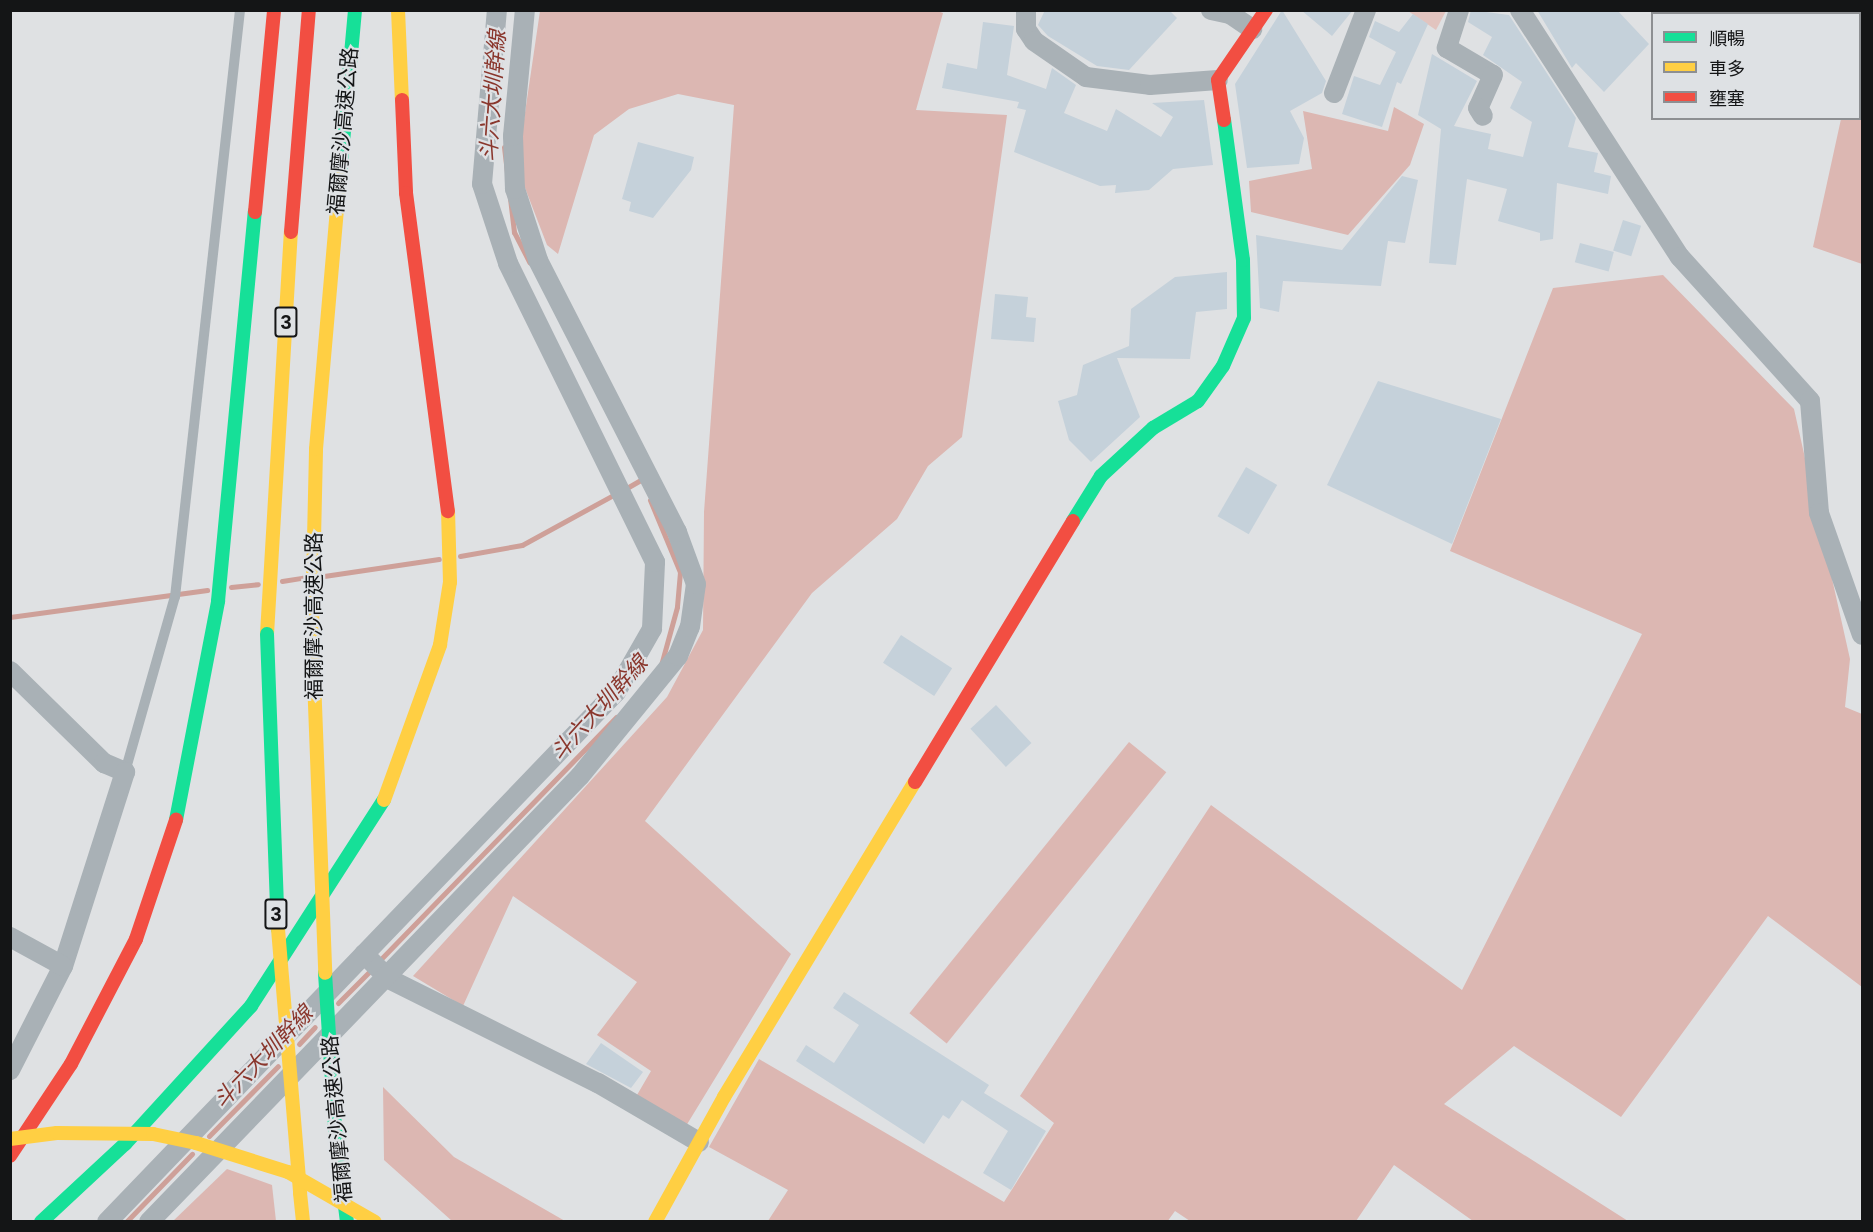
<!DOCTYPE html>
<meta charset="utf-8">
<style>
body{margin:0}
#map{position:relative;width:1873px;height:1232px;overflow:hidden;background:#dfe1e3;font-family:Helvetica,"Noto Sans TC",sans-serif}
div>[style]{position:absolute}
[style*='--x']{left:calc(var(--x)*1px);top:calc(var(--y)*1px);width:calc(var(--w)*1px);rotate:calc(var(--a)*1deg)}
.green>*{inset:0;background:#e2c4bf}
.forest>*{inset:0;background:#dcb7b2;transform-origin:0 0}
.stream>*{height:5px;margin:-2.5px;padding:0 2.5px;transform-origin:2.5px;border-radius:2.5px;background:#cea099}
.building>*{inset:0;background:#c5d1da;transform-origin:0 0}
.lane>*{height:10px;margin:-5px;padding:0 5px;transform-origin:5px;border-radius:5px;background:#a9b1b6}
.street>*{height:20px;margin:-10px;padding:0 10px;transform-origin:10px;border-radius:10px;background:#a9b1b6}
.fast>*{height:14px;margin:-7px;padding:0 7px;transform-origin:7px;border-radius:7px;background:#16e098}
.slow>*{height:14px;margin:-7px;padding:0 7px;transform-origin:7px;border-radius:7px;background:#ffcf43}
.jam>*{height:14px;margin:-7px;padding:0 7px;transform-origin:7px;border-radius:7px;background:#f24e42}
.fast-bridge>*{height:14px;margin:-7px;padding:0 7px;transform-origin:7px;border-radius:7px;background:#16e098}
.slow-bridge>*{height:14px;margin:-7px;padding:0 7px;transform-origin:7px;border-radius:7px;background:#ffcf43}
span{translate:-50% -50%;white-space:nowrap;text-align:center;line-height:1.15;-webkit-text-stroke:4.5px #dee1e4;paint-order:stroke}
.shield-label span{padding:2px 4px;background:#dee1e4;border:2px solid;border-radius:4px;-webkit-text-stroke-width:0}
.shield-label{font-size:20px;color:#141516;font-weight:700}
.street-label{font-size:21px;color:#141516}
.water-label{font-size:22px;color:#8a372d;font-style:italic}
.frame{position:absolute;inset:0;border:12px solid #141516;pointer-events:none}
.legend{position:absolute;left:1651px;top:12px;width:210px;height:108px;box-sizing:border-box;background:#dee1e4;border:2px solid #8d8f92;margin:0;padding:8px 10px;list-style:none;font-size:18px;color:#141516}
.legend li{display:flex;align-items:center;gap:12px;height:30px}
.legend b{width:30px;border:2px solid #8d8f92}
</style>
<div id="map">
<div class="green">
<i style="clip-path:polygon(1408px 11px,1446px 11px,1436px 30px)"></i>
</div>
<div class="forest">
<i style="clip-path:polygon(935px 10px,943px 13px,916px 110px,1007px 115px,962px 437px,928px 466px,897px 519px,812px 593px,645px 821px,791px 954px,686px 1126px,637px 1095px,651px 1071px,597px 1035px,637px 982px,513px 896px,463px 1006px,413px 976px,667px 697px,703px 630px,704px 512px,734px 105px,678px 94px,629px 109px,594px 135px,558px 254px,547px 245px,517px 167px,540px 11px)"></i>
<i style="clip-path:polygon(1862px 23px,1862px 264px,1813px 247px,1841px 119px,1860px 118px)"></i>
<i style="clip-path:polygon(1394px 107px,1424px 124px,1410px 165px,1348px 235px,1251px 212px,1249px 181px,1312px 169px,1303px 111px,1388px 131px)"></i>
<i style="clip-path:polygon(1663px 275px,1794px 409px,1850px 659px,1845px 707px,1862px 714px,1862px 987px,1768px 916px,1621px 1117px,1514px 1046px,1444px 1104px,1628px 1221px,1473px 1221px,1394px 1165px,1356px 1221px,1190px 1221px,1175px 1211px,1167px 1222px,768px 1221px,788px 1190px,709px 1147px,759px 1059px,1004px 1202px,1054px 1123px,1020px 1096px,1211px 805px,1462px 990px,1642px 634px,1450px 551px,1553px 288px)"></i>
<i style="left:1129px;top:742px;width:48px;height:349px;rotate:39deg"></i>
<i style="clip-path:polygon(383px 1087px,454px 1157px,565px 1221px,452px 1221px,384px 1160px)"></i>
<i style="clip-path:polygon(227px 1169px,272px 1185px,276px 1221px,172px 1222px)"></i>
</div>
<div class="stream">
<i style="--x:504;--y:147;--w:86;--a:83.3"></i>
<i style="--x:514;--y:232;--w:34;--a:63"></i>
<i style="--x:625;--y:489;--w:20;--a:-30"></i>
<i style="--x:650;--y:500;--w:78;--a:67.4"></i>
<i style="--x:680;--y:572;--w:35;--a:95"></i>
<i style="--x:677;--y:607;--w:60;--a:105.4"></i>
<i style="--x:460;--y:556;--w:63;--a:-10.1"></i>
<i style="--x:522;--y:545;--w:108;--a:-28.7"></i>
<i style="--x:324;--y:576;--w:116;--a:-8.4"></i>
<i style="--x:282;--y:581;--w:20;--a:-9"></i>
<i style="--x:231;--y:587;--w:27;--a:-6"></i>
<i style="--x:10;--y:617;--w:199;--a:-7.8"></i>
<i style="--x:378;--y:962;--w:342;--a:-45.8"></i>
<i style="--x:338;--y:1003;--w:48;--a:-45"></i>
<i style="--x:299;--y:1044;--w:23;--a:-47"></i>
<i style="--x:209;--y:1136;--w:98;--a:-45.4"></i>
<i style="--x:126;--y:1222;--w:95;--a:-45.9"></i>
</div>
<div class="building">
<i style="clip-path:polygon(1045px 10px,1169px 10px,1177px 18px,1129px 70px,1097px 66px,1048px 36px,1038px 25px)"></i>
<i style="clip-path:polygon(1282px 10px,1326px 81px,1322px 93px,1290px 111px,1304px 138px,1299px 164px,1247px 168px,1235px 84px)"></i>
<i style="clip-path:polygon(1301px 10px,1353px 10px,1332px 36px)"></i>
<i style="clip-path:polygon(1471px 10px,1509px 15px,1576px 118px,1568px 147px,1598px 153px,1594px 172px,1611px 176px,1608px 194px,1557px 183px,1553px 239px,1540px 241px,1540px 233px,1498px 221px,1507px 189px,1467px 179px,1456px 265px,1429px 263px,1441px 129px,1418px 115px,1432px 54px,1477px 81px,1454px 126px,1491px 134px,1488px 149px,1523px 157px,1532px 122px,1510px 108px,1522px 82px,1483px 55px,1492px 37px,1468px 22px)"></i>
<i style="clip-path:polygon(1537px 10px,1617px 10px,1649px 44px,1604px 92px,1576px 63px,1572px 68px)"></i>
<i style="clip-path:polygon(1413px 14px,1428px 24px,1401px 84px,1397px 82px,1382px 127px,1342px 114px,1354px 76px,1380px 85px,1396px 52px,1369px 37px,1375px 21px,1399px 32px)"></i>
<i style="clip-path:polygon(983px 22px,1014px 26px,1007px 75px,1046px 89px,1052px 68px,1076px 85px,1064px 113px,1107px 131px,1116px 109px,1161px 137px,1173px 117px,1152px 103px,1204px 100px,1213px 165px,1173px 169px,1149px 190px,1115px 193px,1116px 185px,1100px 186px,1014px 152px,1026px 110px,1017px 108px,1019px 102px,942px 88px,947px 63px,977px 69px)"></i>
<i style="clip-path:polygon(638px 142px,694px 157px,691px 170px,653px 218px,629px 211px,631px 202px,622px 199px)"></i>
<i style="clip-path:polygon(1402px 176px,1418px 180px,1405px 243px,1388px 241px,1381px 286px,1283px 281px,1279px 312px,1260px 308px,1256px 235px,1342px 250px)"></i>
<i style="left:1623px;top:220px;width:19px;height:32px;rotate:18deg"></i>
<i style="left:1580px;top:243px;width:35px;height:20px;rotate:15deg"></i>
<i style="clip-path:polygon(1227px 272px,1227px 309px,1196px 312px,1190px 359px,1117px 358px,1140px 417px,1091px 462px,1069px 440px,1058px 401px,1077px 395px,1083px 365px,1129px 346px,1131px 309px,1175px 277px)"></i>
<i style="clip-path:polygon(995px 294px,1028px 297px,1026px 317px,1036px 318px,1034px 342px,991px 339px)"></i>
<i style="clip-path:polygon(1378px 381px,1501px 419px,1452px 544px,1327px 485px)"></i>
<i style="left:1246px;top:467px;width:36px;height:57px;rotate:30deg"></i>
<i style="left:901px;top:635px;width:61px;height:33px;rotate:33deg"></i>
<i style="left:996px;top:705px;width:52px;height:35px;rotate:47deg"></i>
<i style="clip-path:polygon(844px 992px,989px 1085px,984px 1093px,1046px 1131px,1011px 1190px,983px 1173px,1008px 1131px,962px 1100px,949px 1119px,943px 1115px,924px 1144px,796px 1061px,806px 1045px,834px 1063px,859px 1025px,833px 1008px)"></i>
<i style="clip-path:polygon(601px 1043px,643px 1072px,631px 1088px,586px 1064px)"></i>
</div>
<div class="lane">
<i style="--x:125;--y:772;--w:182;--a:-74.1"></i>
<i style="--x:175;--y:597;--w:591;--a:-83.68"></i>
</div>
<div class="street">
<i style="--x:1026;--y:10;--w:19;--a:90"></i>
<i style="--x:1026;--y:29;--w:14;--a:56"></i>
<i style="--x:1034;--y:41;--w:63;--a:34.7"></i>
<i style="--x:1086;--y:77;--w:64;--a:7.1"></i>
<i style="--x:1150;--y:85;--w:68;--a:-4.2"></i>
<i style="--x:1211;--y:10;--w:19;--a:12"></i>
<i style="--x:1230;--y:14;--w:27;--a:34"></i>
<i style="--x:1459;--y:10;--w:40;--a:108"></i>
<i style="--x:1447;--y:48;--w:53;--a:30.4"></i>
<i style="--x:1493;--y:75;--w:36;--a:114"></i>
<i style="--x:1478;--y:108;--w:9;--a:58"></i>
<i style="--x:1520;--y:10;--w:294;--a:57.1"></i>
<i style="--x:1680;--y:257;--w:194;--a:47.9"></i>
<i style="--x:1810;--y:401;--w:112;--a:85.4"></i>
<i style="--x:1819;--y:513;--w:129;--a:70.6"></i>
<i style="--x:1334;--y:93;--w:89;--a:-68.9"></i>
<i style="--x:10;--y:671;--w:132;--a:44.4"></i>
<i style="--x:104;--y:763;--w:23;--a:23"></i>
<i style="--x:125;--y:772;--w:204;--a:107.7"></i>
<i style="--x:63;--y:966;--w:117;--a:117"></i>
<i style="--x:10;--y:937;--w:60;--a:28.7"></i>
<i style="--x:364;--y:954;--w:35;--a:45"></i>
<i style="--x:389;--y:979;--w:233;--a:26.5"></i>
<i style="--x:598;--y:1083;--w:117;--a:30.3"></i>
<i style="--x:107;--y:1222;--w:735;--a:-46.16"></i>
<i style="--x:616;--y:692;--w:73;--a:-60.3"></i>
<i style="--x:652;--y:629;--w:67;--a:-87.4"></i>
<i style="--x:655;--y:562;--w:333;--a:-116.2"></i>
<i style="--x:508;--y:263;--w:83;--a:-108.2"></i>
<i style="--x:482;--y:184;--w:175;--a:-85.1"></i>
<i style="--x:149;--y:1222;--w:620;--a:-45.98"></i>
<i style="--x:580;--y:776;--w:155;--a:-50.8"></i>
<i style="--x:678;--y:656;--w:31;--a:-68"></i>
<i style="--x:690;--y:627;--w:43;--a:-82.1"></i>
<i style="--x:696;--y:584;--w:55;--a:-110.1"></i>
<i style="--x:677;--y:532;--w:305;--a:-117.1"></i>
<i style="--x:538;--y:260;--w:75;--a:-107.9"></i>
<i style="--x:515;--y:189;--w:53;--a:-92.2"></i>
<i style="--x:513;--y:136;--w:127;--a:-84.6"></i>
</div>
<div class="fast">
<i style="--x:340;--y:175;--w:166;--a:-84.8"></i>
<i style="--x:1073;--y:521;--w:53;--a:-58.1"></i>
<i style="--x:1101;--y:476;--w:71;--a:-42.7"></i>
<i style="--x:1153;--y:428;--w:52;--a:-31"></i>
<i style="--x:1198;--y:401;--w:43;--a:-54.5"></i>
<i style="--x:1223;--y:366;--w:52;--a:-66.4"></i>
<i style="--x:1244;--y:318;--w:58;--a:-91"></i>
<i style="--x:1243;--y:260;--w:141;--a:-97.7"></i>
<i style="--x:176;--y:820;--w:223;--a:-79.1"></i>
<i style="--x:218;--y:601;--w:391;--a:-84.6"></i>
<i style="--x:335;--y:1126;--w:97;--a:82.9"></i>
<i style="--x:41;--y:1222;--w:115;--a:-42.9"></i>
<i style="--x:125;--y:1144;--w:187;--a:-47.6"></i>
<i style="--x:251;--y:1006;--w:245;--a:-57.2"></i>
</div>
<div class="slow">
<i style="--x:398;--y:10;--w:90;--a:87.5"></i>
<i style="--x:312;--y:627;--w:178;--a:-88.7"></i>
<i style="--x:316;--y:449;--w:275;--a:-85"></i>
<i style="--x:267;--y:634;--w:403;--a:-86.6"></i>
<i style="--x:384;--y:800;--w:165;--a:-70.1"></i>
<i style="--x:440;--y:645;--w:64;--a:-81"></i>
<i style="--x:450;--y:582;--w:71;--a:-91.6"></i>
<i style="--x:300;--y:1193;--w:29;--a:84"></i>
<i style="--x:655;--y:1222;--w:143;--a:-61.1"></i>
<i style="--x:724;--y:1097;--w:368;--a:-58.8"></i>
</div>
<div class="jam">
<i style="--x:402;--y:100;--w:93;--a:87.5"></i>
<i style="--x:406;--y:193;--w:321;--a:82.5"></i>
<i style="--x:1224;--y:120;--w:40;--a:-98.5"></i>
<i style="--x:1218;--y:80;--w:85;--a:-55.6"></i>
<i style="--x:255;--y:212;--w:203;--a:-84.6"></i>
<i style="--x:291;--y:232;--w:223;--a:-85.4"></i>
<i style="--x:915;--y:782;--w:305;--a:-58.8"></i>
<i style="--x:10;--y:1156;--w:110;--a:-56.5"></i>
<i style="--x:71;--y:1064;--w:141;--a:-62.5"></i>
<i style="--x:136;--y:939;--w:126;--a:-71.4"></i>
</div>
<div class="fast-bridge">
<i style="--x:267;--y:634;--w:295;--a:87.9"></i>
<i style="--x:325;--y:973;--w:153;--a:86.3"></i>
</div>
<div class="slow-bridge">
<i style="--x:312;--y:627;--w:346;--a:87.8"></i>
<i style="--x:278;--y:929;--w:265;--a:85.2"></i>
<i style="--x:10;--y:1139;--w:47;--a:-7.3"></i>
<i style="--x:57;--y:1133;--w:96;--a:0.6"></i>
<i style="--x:153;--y:1134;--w:44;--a:11.8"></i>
<i style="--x:196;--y:1143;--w:96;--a:17.5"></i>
<i style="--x:288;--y:1172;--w:100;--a:29.9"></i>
</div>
<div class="shield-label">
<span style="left:286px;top:322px">3</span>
<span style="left:276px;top:914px">3</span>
</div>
<div class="street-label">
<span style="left:343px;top:131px;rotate:-85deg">福爾摩沙高速公路</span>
<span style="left:314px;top:616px;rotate:-90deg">福爾摩沙高速公路</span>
<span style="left:337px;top:1119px;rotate:-95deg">福爾摩沙高速公路</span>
</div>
<div class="water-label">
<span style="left:493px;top:96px;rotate:-86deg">斗六大圳幹線</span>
<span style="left:599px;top:708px;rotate:-48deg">斗六大圳幹線</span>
<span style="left:263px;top:1057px;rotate:-46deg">斗六大圳幹線</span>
</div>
<div class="frame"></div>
<ul class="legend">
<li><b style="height:8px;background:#16e098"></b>順暢</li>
<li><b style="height:8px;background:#ffcf43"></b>車多</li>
<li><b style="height:8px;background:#f24e42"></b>壅塞</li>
</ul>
</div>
